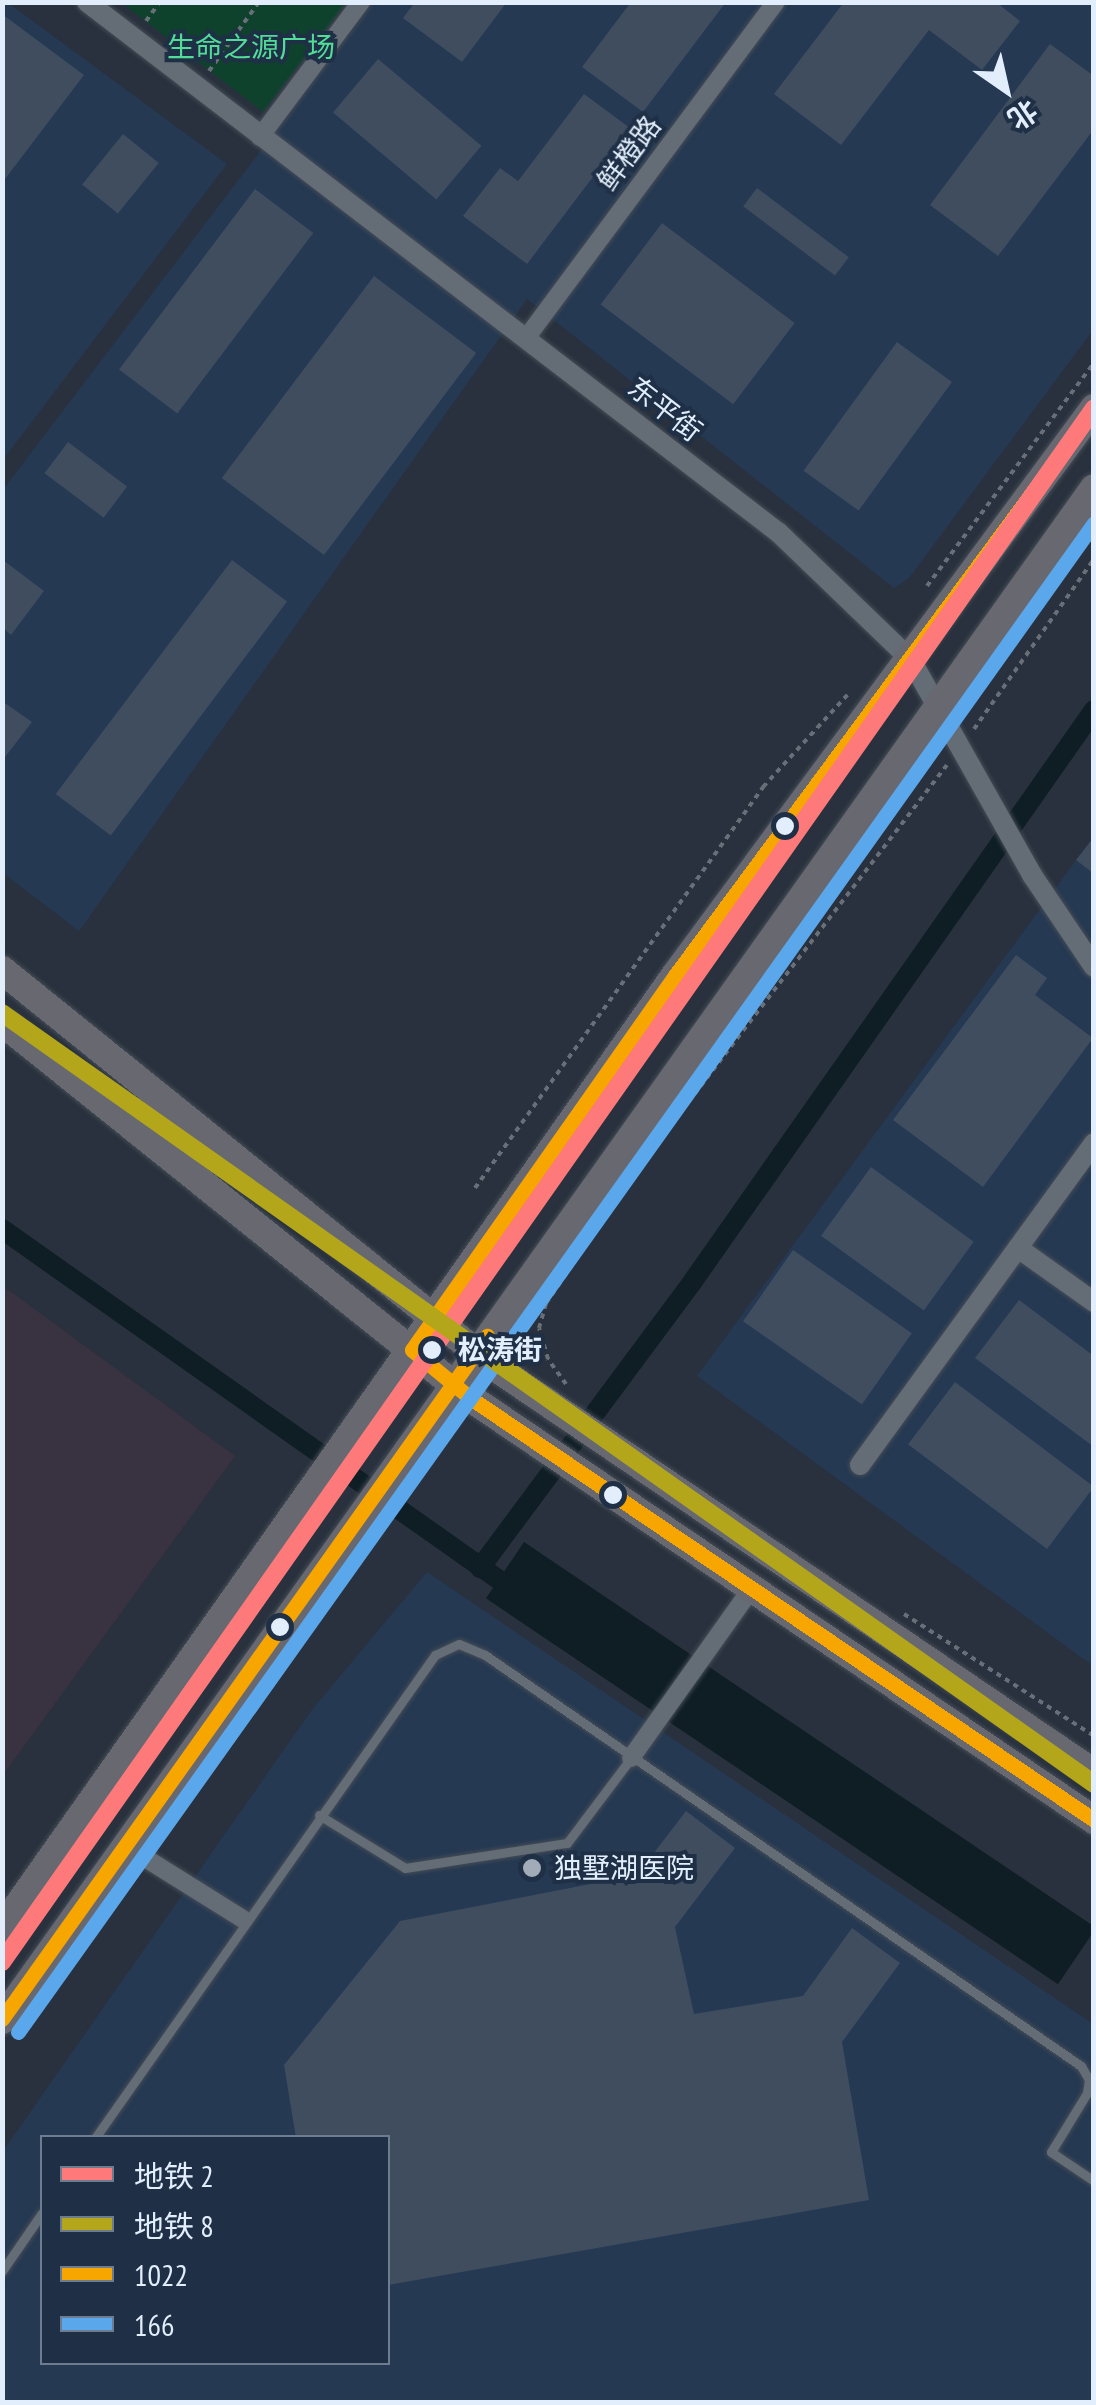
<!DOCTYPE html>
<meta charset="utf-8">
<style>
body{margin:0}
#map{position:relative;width:1096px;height:2405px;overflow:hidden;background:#28313d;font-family:"PT Sans Narrow","Noto Sans SC",sans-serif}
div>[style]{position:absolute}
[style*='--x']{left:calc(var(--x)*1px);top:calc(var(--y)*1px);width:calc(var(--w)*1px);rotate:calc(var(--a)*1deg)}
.built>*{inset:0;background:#253952}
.education>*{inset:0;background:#393241}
.green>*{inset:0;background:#0e422d}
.water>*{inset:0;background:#0f1e25;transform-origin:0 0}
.canal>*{height:20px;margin:-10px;padding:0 10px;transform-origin:10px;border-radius:10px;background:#0f1e25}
.building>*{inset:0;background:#3f4d5f;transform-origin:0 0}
.path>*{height:4px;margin-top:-2px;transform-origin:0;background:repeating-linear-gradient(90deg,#696f78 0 5px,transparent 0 10px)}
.roads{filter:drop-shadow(0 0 2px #444c56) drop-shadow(0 0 2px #444c56)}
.service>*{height:9px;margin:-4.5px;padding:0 4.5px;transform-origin:4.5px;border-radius:4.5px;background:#646c75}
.minor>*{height:18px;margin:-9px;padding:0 9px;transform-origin:9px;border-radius:9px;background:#646c75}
.tertiary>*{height:20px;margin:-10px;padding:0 10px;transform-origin:10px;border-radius:10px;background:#646c75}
.primary>*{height:28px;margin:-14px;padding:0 14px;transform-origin:14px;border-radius:14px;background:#686871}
.bus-1>*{height:15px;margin:-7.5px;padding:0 7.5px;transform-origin:7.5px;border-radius:7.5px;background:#f7a600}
.bus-2>*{height:15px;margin:-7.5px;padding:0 7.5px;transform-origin:7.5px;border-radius:7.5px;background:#5aa8eb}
.metro-1>*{height:18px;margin:-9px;padding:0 9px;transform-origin:9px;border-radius:9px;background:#fe7a7a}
.metro-2>*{height:18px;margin:-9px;padding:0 9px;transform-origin:9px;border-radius:9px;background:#b3a61a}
.dots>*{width:28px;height:28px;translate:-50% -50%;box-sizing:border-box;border:5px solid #1f3046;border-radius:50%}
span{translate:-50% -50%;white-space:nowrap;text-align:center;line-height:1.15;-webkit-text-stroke:8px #1f3046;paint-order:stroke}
.park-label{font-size:28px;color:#51dc97}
.street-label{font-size:28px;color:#e3eefc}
.stop-label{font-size:28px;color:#e3eefc;font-weight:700}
.left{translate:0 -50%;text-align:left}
.poi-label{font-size:28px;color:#e3eefc}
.frame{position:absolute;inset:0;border:5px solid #e3eefc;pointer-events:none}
.legend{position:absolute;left:40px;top:2135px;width:350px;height:230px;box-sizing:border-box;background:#1f3046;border:2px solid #6d7c8f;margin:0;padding:12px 18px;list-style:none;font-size:30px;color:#e3eefc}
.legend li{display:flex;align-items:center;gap:20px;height:50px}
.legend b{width:50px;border:2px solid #6d7c8f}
.north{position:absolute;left:956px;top:40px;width:100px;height:100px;-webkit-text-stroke:8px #1f3046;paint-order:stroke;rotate:146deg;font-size:28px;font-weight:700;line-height:40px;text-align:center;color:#e3eefc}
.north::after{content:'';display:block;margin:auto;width:35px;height:45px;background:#e3eefc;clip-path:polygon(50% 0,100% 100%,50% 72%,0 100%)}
</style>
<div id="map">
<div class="built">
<i style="clip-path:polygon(7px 2px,227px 164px,3px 460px,2px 3px)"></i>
<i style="clip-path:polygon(373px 3px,1093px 3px,1093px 330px,909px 578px,894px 588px,527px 299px,79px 931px,3px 873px,2px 491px)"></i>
<i style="clip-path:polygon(1093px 837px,1093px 1666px,697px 1376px)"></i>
<i style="clip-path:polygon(evenodd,427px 1572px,1093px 2024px,1093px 2402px,3px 2402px,3px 2151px,311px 1711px,427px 1572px,42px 2138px,388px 2138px,388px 2362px,42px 2362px,42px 2138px)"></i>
</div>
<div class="education">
<i style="clip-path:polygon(3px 1286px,235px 1456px,3px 1775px)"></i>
</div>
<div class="green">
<i style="clip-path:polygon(122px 3px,346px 3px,263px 112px)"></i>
</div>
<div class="water">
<i style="left:524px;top:1542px;width:690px;height:68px;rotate:34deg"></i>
</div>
<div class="canal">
<i style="--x:2;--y:1229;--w:633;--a:35.22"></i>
<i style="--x:480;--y:1568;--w:357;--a:-53.4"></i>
<i style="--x:693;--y:1281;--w:698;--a:-54.92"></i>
</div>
<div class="building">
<i style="clip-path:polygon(415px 2px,507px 2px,462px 62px,403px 18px)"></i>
<i style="clip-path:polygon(631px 2px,726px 2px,643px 112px,582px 67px)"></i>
<i style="clip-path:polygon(844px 2px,996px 2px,1020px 21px,982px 70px,929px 30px,841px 145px,774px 94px)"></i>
<i style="clip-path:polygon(2px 14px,84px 75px,2px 183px)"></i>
<i style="clip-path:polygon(1050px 44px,1094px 76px,1094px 129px,998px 256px,930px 205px)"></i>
<i style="left:378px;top:59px;width:135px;height:70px;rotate:40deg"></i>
<i style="clip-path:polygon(584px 94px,630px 128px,527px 264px,463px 216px,500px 168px,518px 181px)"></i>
<i style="left:123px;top:134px;width:46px;height:65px;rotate:39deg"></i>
<i style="left:757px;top:188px;width:115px;height:23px;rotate:37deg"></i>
<i style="left:255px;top:189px;width:73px;height:226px;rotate:37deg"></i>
<i style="left:662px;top:223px;width:166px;height:102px;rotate:37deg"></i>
<i style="left:374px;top:276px;width:128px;height:253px;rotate:37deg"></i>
<i style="left:897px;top:342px;width:68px;height:159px;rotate:36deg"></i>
<i style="left:68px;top:442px;width:74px;height:39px;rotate:37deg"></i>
<i style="clip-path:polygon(3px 560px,44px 591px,11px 635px,3px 628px)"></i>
<i style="left:232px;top:560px;width:69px;height:293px;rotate:37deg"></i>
<i style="clip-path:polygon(2px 701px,32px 722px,2px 761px)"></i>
<i style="clip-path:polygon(1094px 837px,1094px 874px,1076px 860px)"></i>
<i style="clip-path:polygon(1016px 955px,1047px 978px,1035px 995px,1093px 1038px,983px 1187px,893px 1120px)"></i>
<i style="left:871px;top:1167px;width:127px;height:85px;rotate:36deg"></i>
<i style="left:793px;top:1250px;width:145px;height:87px;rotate:35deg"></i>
<i style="clip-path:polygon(1019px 1300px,1094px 1356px,1094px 1447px,975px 1358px)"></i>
<i style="left:955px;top:1382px;width:174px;height:78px;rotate:37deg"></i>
<i style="clip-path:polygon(686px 1811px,735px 1848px,675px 1927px,694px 2014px,803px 1996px,852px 1928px,900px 1963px,842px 2042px,869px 2200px,388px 2285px,388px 2138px,296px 2138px,284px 2065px,400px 1921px,637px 1875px)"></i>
</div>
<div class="path">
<i style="--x:146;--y:21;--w:24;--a:-54"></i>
<i style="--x:209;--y:71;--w:85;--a:-54.1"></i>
<i style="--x:927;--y:586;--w:279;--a:-53.2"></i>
<i style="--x:974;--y:729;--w:208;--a:-54.8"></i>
<i style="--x:676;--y:1118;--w:445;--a:-52.5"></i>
<i style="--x:475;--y:1188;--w:494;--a:-54.3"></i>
<i style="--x:763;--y:787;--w:129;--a:-47.5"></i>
<i style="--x:566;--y:1384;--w:31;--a:-126"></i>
<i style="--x:548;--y:1359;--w:32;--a:-106"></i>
<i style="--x:539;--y:1328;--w:26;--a:-74"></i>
<i style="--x:546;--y:1303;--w:121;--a:-55.4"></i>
<i style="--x:904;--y:1614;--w:226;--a:32.7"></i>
</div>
<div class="roads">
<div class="service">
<i style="--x:319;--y:1815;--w:101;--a:31.6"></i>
<i style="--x:405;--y:1868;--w:164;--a:-8.8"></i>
<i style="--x:567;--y:1843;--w:106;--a:-53"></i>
<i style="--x:95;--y:2138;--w:591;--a:-54.86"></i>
<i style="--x:435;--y:1655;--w:26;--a:-25"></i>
<i style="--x:459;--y:1644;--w:28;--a:23"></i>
<i style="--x:485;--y:1655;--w:724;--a:34.59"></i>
<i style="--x:1081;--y:2066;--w:16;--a:60"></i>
<i style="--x:1089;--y:2080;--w:13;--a:99"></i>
<i style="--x:1087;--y:2093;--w:69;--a:121.4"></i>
<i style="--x:1051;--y:2152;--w:52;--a:34"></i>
<i style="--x:2;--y:2271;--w:70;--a:-55.4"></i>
</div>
<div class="minor">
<i style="--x:260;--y:137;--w:169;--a:-53.2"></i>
<i style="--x:527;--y:337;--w:417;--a:-53.4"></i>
<i style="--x:631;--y:1758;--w:207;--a:-54.6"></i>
<i style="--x:126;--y:1846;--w:138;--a:32"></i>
</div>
<div class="tertiary">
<i style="--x:87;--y:2;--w:872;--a:37.5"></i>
<i style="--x:779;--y:533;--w:183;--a:43.9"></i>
<i style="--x:911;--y:660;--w:247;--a:60.6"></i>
<i style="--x:1032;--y:875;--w:111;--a:56"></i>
<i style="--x:1018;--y:1248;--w:93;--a:35.4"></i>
<i style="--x:860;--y:1465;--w:398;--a:-54"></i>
</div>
<div class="primary">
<i style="--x:2;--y:970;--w:629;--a:38.87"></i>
<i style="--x:492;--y:1365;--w:727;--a:34.13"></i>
<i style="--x:2;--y:1022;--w:599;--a:38.76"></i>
<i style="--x:469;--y:1397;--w:755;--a:34.09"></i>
<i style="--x:2;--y:1928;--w:1168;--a:-54.76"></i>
<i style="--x:676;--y:974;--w:704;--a:-53.55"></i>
<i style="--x:2;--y:2020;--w:1881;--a:-54.52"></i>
</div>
</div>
<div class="bus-1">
<i style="--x:1094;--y:409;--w:703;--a:126.49"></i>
<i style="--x:676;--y:974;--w:459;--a:125.1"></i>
<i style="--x:412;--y:1350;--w:74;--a:39.5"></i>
<i style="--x:469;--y:1397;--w:755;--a:34.09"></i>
<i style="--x:2;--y:2019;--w:838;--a:-54.62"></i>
</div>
<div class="bus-2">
<i style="--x:18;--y:2032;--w:1853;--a:-54.51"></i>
</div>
<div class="metro-1">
<i style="--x:2;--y:1962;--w:1899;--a:-54.9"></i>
</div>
<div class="metro-2">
<i style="--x:2;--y:1013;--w:1337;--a:35.22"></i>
</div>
<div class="dots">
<i style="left:785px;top:826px;background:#e3eefc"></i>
<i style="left:432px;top:1350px;background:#e3eefc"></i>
<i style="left:613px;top:1495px;background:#e3eefc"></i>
<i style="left:280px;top:1627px;background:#e3eefc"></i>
<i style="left:532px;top:1868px;background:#a2acb9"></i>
</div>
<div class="park-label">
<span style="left:251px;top:47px">生命之源广场</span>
</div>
<div class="street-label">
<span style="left:629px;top:153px;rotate:-53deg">鲜橙路</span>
<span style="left:665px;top:409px;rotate:38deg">东平街</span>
</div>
<div class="stop-label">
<span class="left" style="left:458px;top:1350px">松涛街</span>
</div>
<div class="poi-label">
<span class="left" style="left:554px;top:1868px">独墅湖医院</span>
</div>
<div class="frame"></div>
<ul class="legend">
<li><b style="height:12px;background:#fe7a7a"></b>地铁 2</li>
<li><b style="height:12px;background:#b3a61a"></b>地铁 8</li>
<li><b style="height:12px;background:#f7a600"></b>1022</li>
<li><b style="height:12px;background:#5aa8eb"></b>166</li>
</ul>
<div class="north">北</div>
</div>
